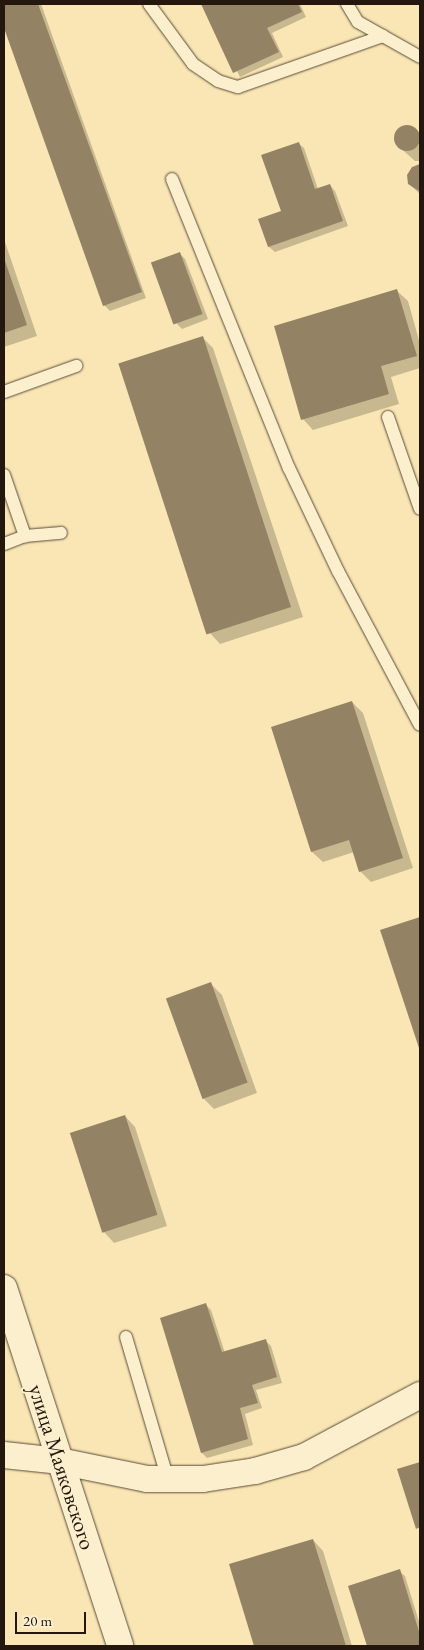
<!DOCTYPE html>
<meta charset="utf-8">
<style>
body{margin:0}
#map{position:relative;width:424px;height:1650px;overflow:hidden;background:#fae6b4;font-family:"EB Garamond",serif}
div>[style]{position:absolute}
[style*='--x']{left:calc(var(--x)*1px);top:calc(var(--y)*1px);width:calc(var(--w)*1px);rotate:calc(var(--a)*1deg)}
.shadow>*{inset:0;background:#0003}
.building>*{inset:0;background:#938364;transform-origin:0 0}
.round{border-radius:50%}
.roads{filter:drop-shadow(0 0 1px #5a4b38) drop-shadow(0 0 1px #5a4b38)}
.service>*{height:12px;margin:-6px;padding:0 6px;transform-origin:6px;border-radius:6px;background:#fcefce}
.minor>*{height:26px;margin:-13px;padding:0 13px;transform-origin:13px;border-radius:13px;background:#fcefce}
span{translate:-50% -50%;white-space:nowrap;text-align:center;line-height:1.15;-webkit-text-stroke:4px #fcefce;paint-order:stroke}
.street-label{font-size:22px;color:#24170e}
.frame{position:absolute;inset:0;border:5px solid #24170e;pointer-events:none}
.scale{position:absolute;left:15px;top:1612px;width:71px;height:22px;box-sizing:border-box;border:2px solid #24170e;border-top:0;padding-left:6px;font-size:15px;line-height:18px;white-space:nowrap;color:#24170e;-webkit-text-stroke:4px #fcefce;paint-order:stroke}
</style>
<div id="map">
<div class="shadow">
<i style="clip-path:polygon(4px 4px,41px 4px,146px 298px,110px 311px,104px 305px,4px 25px)"></i>
<i style="clip-path:polygon(203px 4px,300px 4px,306px 17px,272px 33px,283px 57px,240px 77px)"></i>
<i style="clip-path:polygon(403px 127px,411px 127px,420px 135px,420px 161px,415px 161px,397px 145px,396px 134px)"></i>
<i style="clip-path:polygon(298px 143px,304px 148px,318px 189px,330px 185px,335px 191px,348px 226px,275px 252px,269px 247px,260px 219px,283px 212px)"></i>
<i style="clip-path:polygon(420px 166px,420px 194px,409px 184px,412px 168px)"></i>
<i style="clip-path:polygon(4px 239px,37px 336px,4px 347px)"></i>
<i style="clip-path:polygon(180px 254px,185px 259px,208px 319px,182px 329px,177px 324px)"></i>
<i style="clip-path:polygon(397px 291px,408px 301px,420px 344px,420px 368px,391px 377px,399px 404px,313px 430px,303px 419px)"></i>
<i style="clip-path:polygon(202px 337px,213px 348px,303px 617px,220px 644px,210px 633px)"></i>
<i style="clip-path:polygon(352px 702px,363px 713px,413px 868px,371px 882px,360px 871px,354px 852px,323px 862px,312px 852px,273px 728px)"></i>
<i style="clip-path:polygon(420px 919px,420px 1048px,382px 931px)"></i>
<i style="clip-path:polygon(211px 984px,222px 995px,257px 1093px,214px 1109px,203px 1098px)"></i>
<i style="clip-path:polygon(125px 1116px,135px 1127px,167px 1226px,114px 1243px,104px 1232px)"></i>
<i style="clip-path:polygon(206px 1305px,211px 1310px,225px 1353px,265px 1340px,271px 1346px,282px 1383px,256px 1390px,262px 1408px,245px 1414px,253px 1445px,207px 1458px,202px 1453px,162px 1318px)"></i>
<i style="clip-path:polygon(420px 1463px,420px 1532px,399px 1470px)"></i>
<i style="clip-path:polygon(313px 1540px,323px 1551px,352px 1646px,255px 1646px,230px 1565px)"></i>
<i style="clip-path:polygon(399px 1571px,405px 1576px,420px 1625px,420px 1646px,368px 1646px,349px 1586px)"></i>
</div>
<div class="building">
<i style="clip-path:polygon(4px 4px,38px 4px,142px 292px,103px 306px,4px 28px)"></i>
<i style="clip-path:polygon(201px 4px,298px 4px,302px 12px,267px 28px,279px 52px,233px 73px)"></i>
<i class="round" style="left:394px;top:125px;width:26px;height:26px"></i>
<i style="clip-path:polygon(299px 142px,315px 189px,330px 184px,343px 221px,268px 247px,258px 219px,281px 211px,261px 155px)"></i>
<i style="clip-path:polygon(420px 164px,420px 191px,419px 191px,408px 184px,407px 175px,412px 167px)"></i>
<i style="left:180px;top:252px;width:66px;height:31px;rotate:70deg"></i>
<i style="clip-path:polygon(4px 258px,27px 325px,4px 333px)"></i>
<i style="clip-path:polygon(397px 289px,417px 356px,381px 366px,389px 394px,301px 420px,274px 326px)"></i>
<i style="left:203px;top:336px;width:285px;height:89px;rotate:72deg"></i>
<i style="clip-path:polygon(352px 701px,403px 858px,359px 872px,349px 840px,311px 852px,271px 727px)"></i>
<i style="clip-path:polygon(420px 917px,420px 1051px,380px 930px)"></i>
<i style="left:211px;top:982px;width:107px;height:48px;rotate:70deg"></i>
<i style="left:125px;top:1115px;width:105px;height:58px;rotate:72deg"></i>
<i style="clip-path:polygon(206px 1303px,222px 1352px,266px 1339px,277px 1377px,252px 1385px,258px 1403px,240px 1408px,248px 1439px,201px 1453px,160px 1318px)"></i>
<i style="clip-path:polygon(420px 1462px,420px 1527px,416px 1529px,397px 1469px)"></i>
<i style="clip-path:polygon(313px 1539px,346px 1646px,254px 1646px,229px 1564px)"></i>
<i style="clip-path:polygon(400px 1569px,420px 1635px,420px 1646px,367px 1646px,348px 1586px)"></i>
</div>
<div class="roads">
<div class="service">
<i style="--x:149;--y:4;--w:74;--a:53.7"></i>
<i style="--x:193;--y:64;--w:30;--a:34"></i>
<i style="--x:218;--y:81;--w:21;--a:17"></i>
<i style="--x:238;--y:87;--w:154;--a:-19.4"></i>
<i style="--x:347;--y:4;--w:21;--a:59"></i>
<i style="--x:358;--y:22;--w:71;--a:29.4"></i>
<i style="--x:172;--y:179;--w:312;--a:68"></i>
<i style="--x:289;--y:468;--w:114;--a:64.6"></i>
<i style="--x:338;--y:571;--w:174;--a:62"></i>
<i style="--x:4;--y:392;--w:77;--a:-19.9"></i>
<i style="--x:388;--y:417;--w:97;--a:70.8"></i>
<i style="--x:4;--y:475;--w:65;--a:71"></i>
<i style="--x:25;--y:536;--w:22;--a:159"></i>
<i style="--x:25;--y:536;--w:36;--a:-5"></i>
<i style="--x:126;--y:1337;--w:149;--a:73.6"></i>
</div>
<div class="minor">
<i style="--x:4;--y:1288;--w:376;--a:72"></i>
<i style="--x:4;--y:1455;--w:55;--a:6.2"></i>
<i style="--x:59;--y:1461;--w:90;--a:11.6"></i>
<i style="--x:147;--y:1479;--w:56;--a:0"></i>
<i style="--x:203;--y:1479;--w:53;--a:-8.7"></i>
<i style="--x:255;--y:1471;--w:51;--a:-15.9"></i>
<i style="--x:304;--y:1457;--w:132;--a:-28.1"></i>
</div>
</div>
<div class="street-label">
<span style="left:62px;top:1467px;rotate:72deg">улица Маяковского</span>
</div>
<div class="frame"></div>
<div class="scale">20 m</div>
</div>
